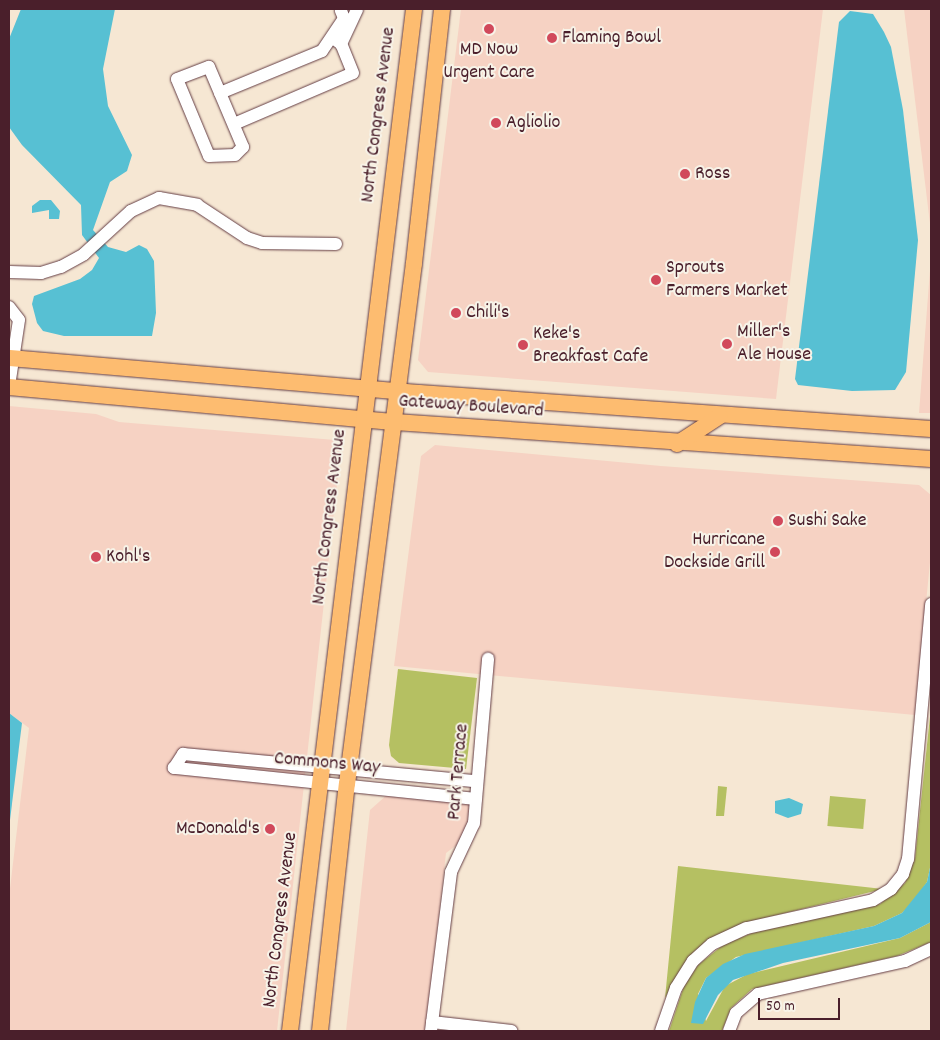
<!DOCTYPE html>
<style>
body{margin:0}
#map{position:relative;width:940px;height:1040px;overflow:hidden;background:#f6e7d3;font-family:Dekko,sans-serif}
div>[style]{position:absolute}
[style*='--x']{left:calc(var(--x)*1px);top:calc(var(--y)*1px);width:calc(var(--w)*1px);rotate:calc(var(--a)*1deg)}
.built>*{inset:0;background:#f6d2c3}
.green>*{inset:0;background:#b5c062;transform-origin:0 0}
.water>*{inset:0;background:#57c0d3}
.roads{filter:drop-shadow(0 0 1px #643d44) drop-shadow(0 0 1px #643d44)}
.minor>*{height:12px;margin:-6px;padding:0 6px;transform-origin:6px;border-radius:6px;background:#fff}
.major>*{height:16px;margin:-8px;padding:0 8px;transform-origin:8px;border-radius:8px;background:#fdbc70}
.dots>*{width:14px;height:14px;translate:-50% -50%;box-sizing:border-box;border:2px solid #f7f3e8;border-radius:50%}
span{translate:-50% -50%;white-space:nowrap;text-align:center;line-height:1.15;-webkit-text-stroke:4px #f7f3e8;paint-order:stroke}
.poi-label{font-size:20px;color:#4a1f2b}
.left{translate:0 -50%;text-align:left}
.right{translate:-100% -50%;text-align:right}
.street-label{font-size:20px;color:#4a1f2b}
.frame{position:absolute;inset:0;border:10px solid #4a1f2b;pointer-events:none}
.scale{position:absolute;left:758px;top:998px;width:82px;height:22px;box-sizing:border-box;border:2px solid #4a1f2b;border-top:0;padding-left:6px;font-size:15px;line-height:18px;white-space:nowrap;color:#4a1f2b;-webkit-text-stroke:4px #f7f3e8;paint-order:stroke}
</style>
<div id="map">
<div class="built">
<i style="clip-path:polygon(461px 9px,823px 9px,776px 399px,428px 372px,418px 360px)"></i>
<i style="clip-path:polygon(904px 9px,931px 9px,931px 232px)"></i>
<i style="clip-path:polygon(931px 257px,931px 413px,919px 413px)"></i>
<i style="clip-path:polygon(9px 406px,96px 414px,119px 422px,335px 440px,341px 447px,277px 1031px,9px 1031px,9px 897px,29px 728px,9px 713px)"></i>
<i style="clip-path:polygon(435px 445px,661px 466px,919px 485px,931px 495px,931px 552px,915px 715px,394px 666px,421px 456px)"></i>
<i style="clip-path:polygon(388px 794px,471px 802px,468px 827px,458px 844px,446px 853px,426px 1031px,346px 1031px,370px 810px)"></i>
</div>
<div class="green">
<i style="clip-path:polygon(398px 669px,477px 678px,466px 769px,399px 763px,391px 756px,389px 745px)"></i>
<i style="clip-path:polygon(931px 707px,931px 863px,927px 882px,915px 900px,902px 913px,874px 926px,736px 957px,706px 978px,698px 994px,706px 1021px,725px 986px,748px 974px,900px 938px,931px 922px,931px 942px,897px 956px,752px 989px,731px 1008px,722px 1031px,669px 1031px,684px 986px,698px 965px,723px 945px,752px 933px,880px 904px,905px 883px,915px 858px)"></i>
<i style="clip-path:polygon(718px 786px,727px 787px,724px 816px,716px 816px)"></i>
<i style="left:830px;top:796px;width:36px;height:30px;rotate:5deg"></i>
<i style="clip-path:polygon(678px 866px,883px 889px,741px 924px,696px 950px,680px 970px,665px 998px)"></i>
</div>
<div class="water">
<i style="clip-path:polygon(21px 9px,115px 9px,103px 69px,108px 106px,132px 155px,127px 171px,110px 182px,93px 230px,108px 247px,126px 252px,139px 245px,147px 249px,154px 261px,156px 313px,152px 336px,64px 336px,43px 331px,37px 323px,32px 304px,34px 296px,80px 279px,92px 270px,99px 258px,82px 235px,81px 205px,22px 145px,9px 127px,9px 39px)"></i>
<i style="clip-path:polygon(850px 11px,873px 14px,884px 32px,891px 47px,903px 110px,918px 240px,906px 372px,895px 390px,852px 391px,798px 385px,795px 379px,839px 22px)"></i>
<i style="clip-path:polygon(40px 200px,51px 200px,60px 211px,59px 219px,49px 219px,49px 210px,32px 213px,32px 206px)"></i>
<i style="clip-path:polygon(9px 713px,22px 723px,9px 828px)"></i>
<i style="clip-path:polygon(789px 798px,803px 804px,801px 814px,788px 818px,775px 813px,775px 801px)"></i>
<i style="clip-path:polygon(931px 863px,931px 922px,900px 938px,783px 963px,733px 980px,718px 995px,703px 1024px,691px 1023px,695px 1002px,706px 978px,723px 964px,745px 954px,874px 926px,902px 913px,927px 882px)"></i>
</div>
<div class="roads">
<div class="minor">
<i style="--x:341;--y:44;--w:38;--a:-65"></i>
<i style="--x:209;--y:67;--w:87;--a:67"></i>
<i style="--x:243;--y:147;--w:11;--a:135"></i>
<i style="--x:235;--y:155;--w:26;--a:178"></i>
<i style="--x:209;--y:156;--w:83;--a:-112.6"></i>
<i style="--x:177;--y:79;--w:34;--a:-21"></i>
<i style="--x:220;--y:93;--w:110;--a:-22.4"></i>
<i style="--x:322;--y:51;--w:40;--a:-56"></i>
<i style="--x:344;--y:18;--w:8;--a:-113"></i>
<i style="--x:234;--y:124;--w:129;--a:-23.2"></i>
<i style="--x:353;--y:73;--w:31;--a:-112"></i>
<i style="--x:341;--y:44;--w:10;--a:-143"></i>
<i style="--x:10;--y:272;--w:31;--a:2"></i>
<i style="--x:41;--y:273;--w:21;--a:-17"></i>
<i style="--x:61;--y:267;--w:26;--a:-29"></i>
<i style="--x:84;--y:254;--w:64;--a:-42.5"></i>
<i style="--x:131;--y:211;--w:31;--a:-25"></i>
<i style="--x:159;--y:198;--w:39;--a:10"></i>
<i style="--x:197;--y:205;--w:60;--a:33.4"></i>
<i style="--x:247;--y:238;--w:16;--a:18"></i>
<i style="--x:262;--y:243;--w:74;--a:0.8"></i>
<i style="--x:9;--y:307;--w:16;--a:52"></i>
<i style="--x:19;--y:320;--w:67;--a:98.6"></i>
<i style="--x:476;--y:799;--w:304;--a:-174.1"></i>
<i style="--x:174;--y:768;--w:17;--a:-57"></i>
<i style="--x:183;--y:754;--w:294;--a:5.3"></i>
<i style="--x:432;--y:1022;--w:80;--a:6.5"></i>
<i style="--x:431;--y:1031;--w:160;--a:-82.8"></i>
<i style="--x:451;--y:872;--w:54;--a:-64.9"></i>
<i style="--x:474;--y:823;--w:165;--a:-85.1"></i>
<i style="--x:661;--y:1031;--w:46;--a:-70.8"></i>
<i style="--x:676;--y:988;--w:32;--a:-58"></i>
<i style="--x:693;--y:961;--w:25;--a:-42"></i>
<i style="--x:712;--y:944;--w:38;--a:-25"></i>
<i style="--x:747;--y:928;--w:129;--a:-12.5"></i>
<i style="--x:873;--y:900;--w:21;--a:-31"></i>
<i style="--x:891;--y:889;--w:19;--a:-51"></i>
<i style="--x:903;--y:874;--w:16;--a:-72"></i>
<i style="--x:908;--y:859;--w:256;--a:-84.8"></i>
<i style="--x:729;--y:1031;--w:19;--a:-69"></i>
<i style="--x:736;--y:1013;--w:29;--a:-41"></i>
<i style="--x:758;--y:994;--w:151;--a:-12.7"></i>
<i style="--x:905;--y:961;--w:29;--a:-25"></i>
</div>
<div class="major">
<i style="--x:9;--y:358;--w:411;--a:4.9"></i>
<i style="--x:419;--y:393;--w:513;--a:4.02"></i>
<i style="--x:9;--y:387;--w:388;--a:5.2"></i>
<i style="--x:395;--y:422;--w:537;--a:3.95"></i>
<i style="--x:677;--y:444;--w:51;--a:-33.1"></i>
<i style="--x:290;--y:1031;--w:1029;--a:-83.08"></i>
<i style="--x:320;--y:1031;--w:248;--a:-83.8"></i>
<i style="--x:347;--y:784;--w:525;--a:-82.67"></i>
<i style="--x:414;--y:263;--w:256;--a:-83.7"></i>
</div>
</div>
<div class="dots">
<i style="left:489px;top:29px;background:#d1495b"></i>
<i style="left:552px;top:38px;background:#d1495b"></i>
<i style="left:496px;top:123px;background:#d1495b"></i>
<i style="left:685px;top:174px;background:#d1495b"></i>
<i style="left:656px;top:280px;background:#d1495b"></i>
<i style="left:456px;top:313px;background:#d1495b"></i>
<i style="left:727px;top:344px;background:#d1495b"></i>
<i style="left:523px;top:345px;background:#d1495b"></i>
<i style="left:778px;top:521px;background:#d1495b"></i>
<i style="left:775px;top:552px;background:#d1495b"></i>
<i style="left:96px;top:557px;background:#d1495b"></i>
<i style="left:270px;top:829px;background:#d1495b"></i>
</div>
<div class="poi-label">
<span class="left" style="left:562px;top:38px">Flaming Bowl</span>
<span style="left:489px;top:62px">MD Now<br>Urgent Care</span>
<span class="left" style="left:506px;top:123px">Agliolio</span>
<span class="left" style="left:695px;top:174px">Ross</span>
<span class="left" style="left:666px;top:280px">Sprouts<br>Farmers Market</span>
<span class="left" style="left:466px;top:313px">Chili's</span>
<span class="left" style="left:737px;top:344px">Miller's<br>Ale House</span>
<span class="left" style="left:533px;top:346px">Keke's<br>Breakfast Cafe</span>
<span class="left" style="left:788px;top:521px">Sushi Sake</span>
<span class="right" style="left:765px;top:552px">Hurricane<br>Dockside Grill</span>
<span class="left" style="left:106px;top:557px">Kohl's</span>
<span class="right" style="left:260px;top:829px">McDonald's</span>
</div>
<div class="street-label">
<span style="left:379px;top:115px;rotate:-83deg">North Congress Avenue</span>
<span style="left:471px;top:407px;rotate:4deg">Gateway Boulevard</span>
<span style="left:330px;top:517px;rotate:-83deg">North Congress Avenue</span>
<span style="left:327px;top:764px;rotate:5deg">Commons Way</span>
<span style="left:459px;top:772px;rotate:-85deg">Park Terrace</span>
<span style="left:281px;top:920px;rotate:-83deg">North Congress Avenue</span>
</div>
<div class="frame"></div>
<div class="scale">50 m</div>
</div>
